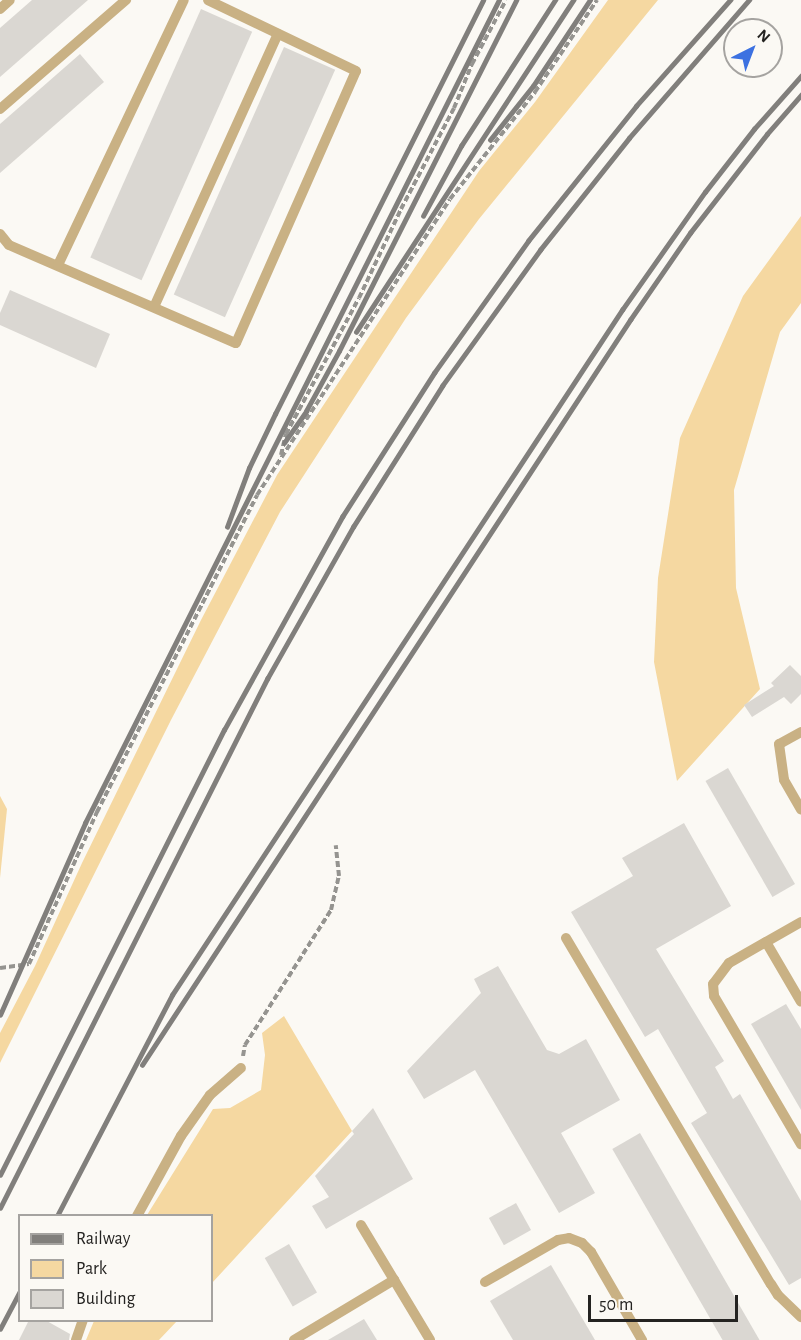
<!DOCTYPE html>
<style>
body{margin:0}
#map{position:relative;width:801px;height:1340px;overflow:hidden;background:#fbf9f4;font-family:"Alegreya Sans",sans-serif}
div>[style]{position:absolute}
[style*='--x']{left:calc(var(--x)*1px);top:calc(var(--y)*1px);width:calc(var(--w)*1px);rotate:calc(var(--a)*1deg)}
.green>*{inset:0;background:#f5d8a1}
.building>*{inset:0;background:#dad7d2;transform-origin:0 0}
.path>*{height:4px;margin-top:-2px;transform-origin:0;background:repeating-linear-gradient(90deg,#959490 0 6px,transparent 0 9px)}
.lane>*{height:10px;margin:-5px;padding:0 5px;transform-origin:5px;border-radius:5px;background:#c9b184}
.rail>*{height:4.5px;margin:-2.25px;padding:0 2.25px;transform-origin:2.25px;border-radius:2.25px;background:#817f7c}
span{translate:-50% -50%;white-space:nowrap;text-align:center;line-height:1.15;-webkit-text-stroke:4.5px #fbf9f4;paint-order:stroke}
.legend{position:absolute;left:18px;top:1214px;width:195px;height:108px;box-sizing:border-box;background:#fbf9f4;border:2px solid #a5a3a0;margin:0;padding:8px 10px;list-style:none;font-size:18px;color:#242321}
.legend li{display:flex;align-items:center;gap:12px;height:30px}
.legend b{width:30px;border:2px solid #a5a3a0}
.north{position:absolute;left:723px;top:18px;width:60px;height:60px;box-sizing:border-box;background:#fbf9f4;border:2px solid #a5a3a0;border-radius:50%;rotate:42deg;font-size:16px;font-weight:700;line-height:24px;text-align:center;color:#242321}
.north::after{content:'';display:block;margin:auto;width:21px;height:27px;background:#3c71e1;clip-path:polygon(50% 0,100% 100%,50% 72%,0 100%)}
.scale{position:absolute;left:588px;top:1295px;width:150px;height:27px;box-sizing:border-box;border:3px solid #242321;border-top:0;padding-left:8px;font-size:18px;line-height:21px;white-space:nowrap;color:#242321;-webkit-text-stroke:4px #fbf9f4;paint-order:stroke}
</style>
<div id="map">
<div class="green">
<i style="clip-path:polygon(608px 0,658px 0,479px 219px,406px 318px,280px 512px,171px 720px,0 1063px,0 1033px,35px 966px,82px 863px,201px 620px,277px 475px,479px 171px,535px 102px)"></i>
<i style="clip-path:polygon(801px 216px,801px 303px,780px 332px,734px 490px,736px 588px,760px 689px,677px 781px,654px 662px,658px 578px,680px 438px,743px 296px)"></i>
<i style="clip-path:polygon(0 796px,7px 809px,0 878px)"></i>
<i style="clip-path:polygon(284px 1016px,352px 1131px,212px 1283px,212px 1216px,147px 1215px,213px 1109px,230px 1108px,261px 1090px,265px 1055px,262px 1033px)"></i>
<i style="clip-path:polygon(94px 1321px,94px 1320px,177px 1321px,159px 1340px,86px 1340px)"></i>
</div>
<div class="building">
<i style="clip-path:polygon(32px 0,88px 0,0 77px,0 28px)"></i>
<i style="left:201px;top:9px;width:56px;height:272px;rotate:24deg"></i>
<i style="left:284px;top:47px;width:56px;height:271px;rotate:24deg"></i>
<i style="clip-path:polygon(80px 54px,104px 82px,0 173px,0 124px)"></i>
<i style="clip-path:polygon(10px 290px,110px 334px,96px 368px,0 325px,0 313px)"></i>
<i style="clip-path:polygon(790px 665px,801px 676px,801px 694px,791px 704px,784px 697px,752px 717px,744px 705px,774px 686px,771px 683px)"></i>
<i style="left:728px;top:768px;width:134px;height:26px;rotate:60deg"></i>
<i style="clip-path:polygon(684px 823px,731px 906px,656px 949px,724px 1061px,715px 1067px,733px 1099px,740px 1094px,801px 1201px,801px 1278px,789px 1285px,691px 1123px,707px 1113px,658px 1029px,645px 1037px,571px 912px,633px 876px,622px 858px)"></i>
<i style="clip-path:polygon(498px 966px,547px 1050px,559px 1054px,586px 1039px,620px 1100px,561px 1133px,595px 1193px,559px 1213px,475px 1070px,424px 1099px,407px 1071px,481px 993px,474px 979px)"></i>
<i style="clip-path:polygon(786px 1004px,801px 1029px,801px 1110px,751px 1024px)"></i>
<i style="clip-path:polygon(373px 1108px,413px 1179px,326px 1229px,312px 1206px,329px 1197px,315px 1176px,354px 1134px,352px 1131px)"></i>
<i style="left:640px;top:1133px;width:239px;height:32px;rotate:60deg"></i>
<i style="left:516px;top:1203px;width:31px;height:31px;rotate:61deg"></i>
<i style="left:289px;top:1244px;width:56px;height:28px;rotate:60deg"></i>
<i style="clip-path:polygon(551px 1265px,595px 1340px,513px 1340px,490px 1301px)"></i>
<i style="clip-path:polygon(364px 1319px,377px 1340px,328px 1340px)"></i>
<i style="clip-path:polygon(29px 1320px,45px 1320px,70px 1334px,69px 1340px,19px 1340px)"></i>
</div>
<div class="path">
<i style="--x:281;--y:455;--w:22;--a:-77"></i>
<i style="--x:286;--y:434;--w:154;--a:-61.8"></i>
<i style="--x:359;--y:298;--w:98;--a:-64.7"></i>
<i style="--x:401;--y:209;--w:114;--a:-62.3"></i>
<i style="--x:454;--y:108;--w:48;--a:-67.8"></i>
<i style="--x:472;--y:64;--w:72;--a:-62"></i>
<i style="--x:0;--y:968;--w:29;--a:-8"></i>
<i style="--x:29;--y:964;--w:167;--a:-65.9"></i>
<i style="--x:97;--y:812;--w:355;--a:-63.2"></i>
<i style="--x:257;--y:495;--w:353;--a:-56.9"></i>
<i style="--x:450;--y:199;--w:137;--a:-51.5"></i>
<i style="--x:535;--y:92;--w:111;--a:-56"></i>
<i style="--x:243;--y:1056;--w:11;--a:-80"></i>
<i style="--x:245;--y:1045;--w:160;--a:-57.5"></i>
<i style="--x:331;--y:910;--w:35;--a:-77"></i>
<i style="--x:339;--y:876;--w:31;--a:-96"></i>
</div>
<div class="lane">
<i style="--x:0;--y:9;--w:13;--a:-42"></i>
<i style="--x:0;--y:109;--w:167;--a:-40.9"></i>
<i style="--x:0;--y:234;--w:14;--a:51"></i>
<i style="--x:9;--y:245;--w:247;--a:23.4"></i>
<i style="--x:236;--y:343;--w:297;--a:-66.2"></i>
<i style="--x:356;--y:71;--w:164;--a:-154.4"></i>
<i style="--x:58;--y:265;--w:293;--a:-64.6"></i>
<i style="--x:154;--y:307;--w:300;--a:-65.6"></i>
<i style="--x:801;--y:732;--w:25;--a:151"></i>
<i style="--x:779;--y:744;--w:36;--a:82"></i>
<i style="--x:784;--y:780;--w:34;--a:60"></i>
<i style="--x:801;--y:922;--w:83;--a:150.3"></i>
<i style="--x:729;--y:963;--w:26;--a:127"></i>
<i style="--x:713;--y:984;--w:12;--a:85"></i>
<i style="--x:714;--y:996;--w:172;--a:59.6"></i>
<i style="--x:566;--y:938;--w:402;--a:59.4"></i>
<i style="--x:771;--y:1284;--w:13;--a:58"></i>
<i style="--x:778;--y:1295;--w:32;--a:44"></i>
<i style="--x:766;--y:942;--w:69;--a:59.7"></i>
<i style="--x:137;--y:1216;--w:91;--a:-61.2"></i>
<i style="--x:181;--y:1136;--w:50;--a:-54.7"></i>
<i style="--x:210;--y:1095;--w:41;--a:-41.1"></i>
<i style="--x:361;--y:1225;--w:134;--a:59"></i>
<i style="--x:485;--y:1282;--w:84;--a:-29.9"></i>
<i style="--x:558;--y:1240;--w:11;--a:-10"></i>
<i style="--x:569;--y:1238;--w:14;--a:21"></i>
<i style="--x:582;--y:1243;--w:13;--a:45"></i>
<i style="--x:591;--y:1252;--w:102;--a:59.9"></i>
<i style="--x:76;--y:1340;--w:21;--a:-71"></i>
<i style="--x:294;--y:1340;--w:117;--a:-31"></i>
</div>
<div class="rail">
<i style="--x:490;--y:140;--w:69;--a:-51.5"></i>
<i style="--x:533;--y:86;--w:103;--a:-56.5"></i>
<i style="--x:423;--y:216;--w:80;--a:-61.5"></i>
<i style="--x:461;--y:146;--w:174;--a:-57.2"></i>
<i style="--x:356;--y:332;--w:397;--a:-56.8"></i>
<i style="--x:284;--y:443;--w:39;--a:-55"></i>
<i style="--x:306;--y:411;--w:68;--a:-61.2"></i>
<i style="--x:339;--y:351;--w:393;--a:-63.2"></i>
<i style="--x:227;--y:527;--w:63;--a:-69.6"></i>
<i style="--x:249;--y:468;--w:60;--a:-64.3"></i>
<i style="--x:275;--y:414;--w:463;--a:-63.3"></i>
<i style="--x:0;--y:1015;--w:210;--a:-66.1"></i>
<i style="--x:85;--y:823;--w:921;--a:-63.3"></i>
<i style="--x:142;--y:1065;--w:891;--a:-56.77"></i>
<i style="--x:630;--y:320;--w:106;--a:-55.4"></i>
<i style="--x:690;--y:233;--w:125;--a:-52.1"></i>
<i style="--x:767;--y:134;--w:52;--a:-48.9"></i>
<i style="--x:0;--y:1175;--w:498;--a:-63.3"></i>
<i style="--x:224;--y:730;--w:244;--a:-61"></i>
<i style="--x:342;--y:517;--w:171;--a:-57.4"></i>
<i style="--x:434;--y:373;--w:162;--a:-54.5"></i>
<i style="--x:528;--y:241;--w:173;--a:-51.3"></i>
<i style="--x:636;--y:106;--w:142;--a:-48.4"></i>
<i style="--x:0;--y:1208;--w:593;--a:-63.22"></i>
<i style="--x:267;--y:679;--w:175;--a:-60.5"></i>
<i style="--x:353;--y:527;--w:167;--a:-57.7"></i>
<i style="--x:442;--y:386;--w:168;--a:-54.2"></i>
<i style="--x:540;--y:250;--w:143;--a:-51.5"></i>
<i style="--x:629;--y:138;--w:183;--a:-49"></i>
<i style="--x:57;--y:1216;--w:249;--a:-62.5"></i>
<i style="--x:172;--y:995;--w:820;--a:-56.7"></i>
<i style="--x:622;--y:310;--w:144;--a:-54.9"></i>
<i style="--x:705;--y:192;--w:80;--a:-52.1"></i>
<i style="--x:754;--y:129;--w:71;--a:-48.4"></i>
<i style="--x:0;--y:1329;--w:43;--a:-62.2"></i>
</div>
<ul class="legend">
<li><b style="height:8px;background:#817f7c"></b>Railway</li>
<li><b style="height:16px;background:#f5d8a1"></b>Park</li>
<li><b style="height:16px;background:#dad7d2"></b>Building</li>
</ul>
<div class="north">N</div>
<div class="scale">50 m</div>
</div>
